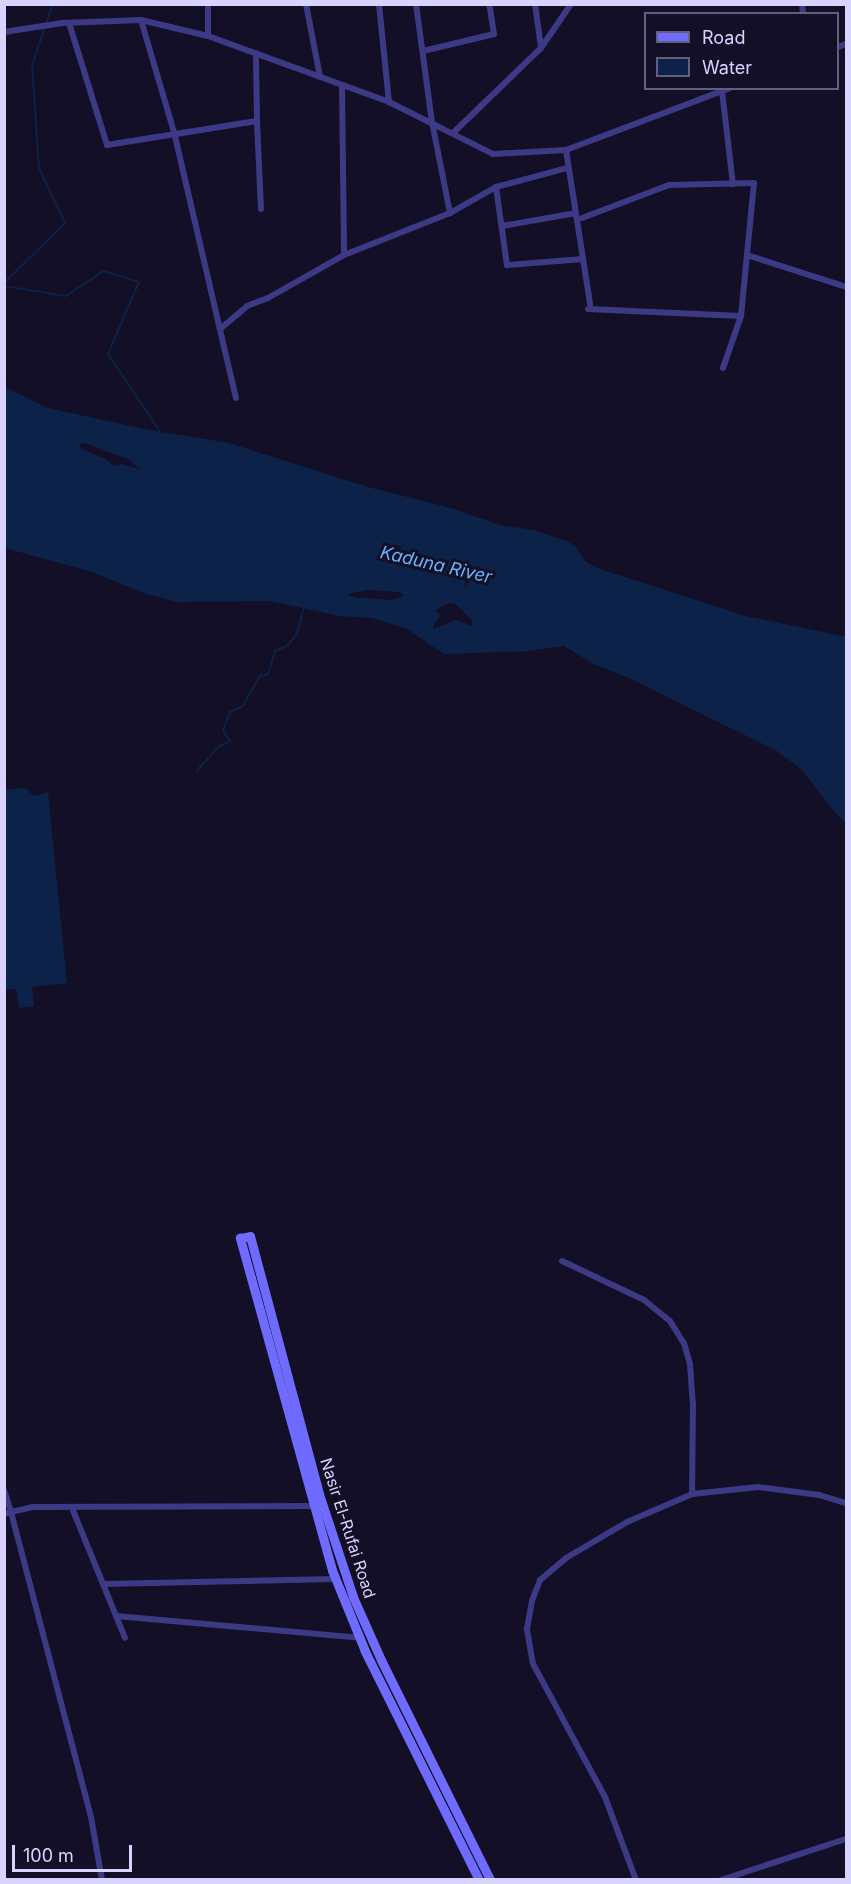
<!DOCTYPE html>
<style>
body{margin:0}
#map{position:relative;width:851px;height:1884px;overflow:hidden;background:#130f26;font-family:Inter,sans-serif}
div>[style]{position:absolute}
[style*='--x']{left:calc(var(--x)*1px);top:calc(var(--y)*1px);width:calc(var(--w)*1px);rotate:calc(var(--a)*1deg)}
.water>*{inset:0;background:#0c2248}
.stream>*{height:2px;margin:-1px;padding:0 1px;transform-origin:1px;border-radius:1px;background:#0c2248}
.street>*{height:6px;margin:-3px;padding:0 3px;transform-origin:3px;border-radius:3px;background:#3d3a85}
.secondary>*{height:9px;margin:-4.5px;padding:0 4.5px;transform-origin:4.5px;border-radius:4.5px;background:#6f6bff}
span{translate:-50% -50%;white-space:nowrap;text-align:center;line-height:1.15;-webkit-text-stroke:6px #130f26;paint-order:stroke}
.street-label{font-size:16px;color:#d9d4ff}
.water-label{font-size:18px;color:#62b6ff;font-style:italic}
.frame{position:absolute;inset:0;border:6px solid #d9d4ff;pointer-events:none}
.legend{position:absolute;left:644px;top:12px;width:195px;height:78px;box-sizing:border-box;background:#130f26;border:2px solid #625e7d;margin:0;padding:8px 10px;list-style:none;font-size:18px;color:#d9d4ff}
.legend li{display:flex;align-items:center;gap:12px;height:30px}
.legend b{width:30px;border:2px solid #625e7d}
.scale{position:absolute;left:12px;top:1845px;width:120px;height:27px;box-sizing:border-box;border:3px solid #d9d4ff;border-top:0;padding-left:8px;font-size:18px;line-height:21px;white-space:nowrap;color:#d9d4ff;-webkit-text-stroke:4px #130f26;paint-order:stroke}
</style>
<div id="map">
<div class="water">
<i style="clip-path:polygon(evenodd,5px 387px,48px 408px,150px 430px,229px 443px,368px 487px,451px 508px,500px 525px,534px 530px,566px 541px,575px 546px,586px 562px,600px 569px,746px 616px,846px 637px,846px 823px,833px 810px,802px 770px,777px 751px,631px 679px,592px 663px,564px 646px,528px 651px,444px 654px,407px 629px,372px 618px,339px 616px,270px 601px,177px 602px,143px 593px,92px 572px,5px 548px,5px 387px,84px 443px,130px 460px,139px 469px,122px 464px,114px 466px,106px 459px,82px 449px,79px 445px,84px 443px,5px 387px,367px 590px,399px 592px,404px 596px,391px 600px,352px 597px,348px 594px,367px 590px,5px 387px,449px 603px,455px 604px,467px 615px,473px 622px,472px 626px,455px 620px,434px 629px,433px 626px,441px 615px,435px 610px,449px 603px)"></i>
<i style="clip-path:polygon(25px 788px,34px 796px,48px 792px,67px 983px,32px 987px,34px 1006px,19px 1008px,16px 989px,5px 990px,4px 790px)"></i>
</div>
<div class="stream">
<i style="--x:4;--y:283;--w:86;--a:-44.5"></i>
<i style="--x:65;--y:223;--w:61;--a:-115.3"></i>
<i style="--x:39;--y:168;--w:103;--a:-93.9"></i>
<i style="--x:32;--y:65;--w:65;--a:-71"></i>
<i style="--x:4;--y:286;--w:63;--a:9.2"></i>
<i style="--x:66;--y:296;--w:45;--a:-34"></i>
<i style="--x:103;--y:271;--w:38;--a:17"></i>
<i style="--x:139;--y:282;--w:78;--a:113.3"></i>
<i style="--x:108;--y:354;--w:95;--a:56.1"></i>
<i style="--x:202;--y:764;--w:9;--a:126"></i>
<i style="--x:197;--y:771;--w:32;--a:-49"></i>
<i style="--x:218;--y:747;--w:13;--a:-27"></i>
<i style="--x:230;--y:741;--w:12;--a:-125"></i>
<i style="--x:223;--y:731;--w:20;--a:-70"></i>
<i style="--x:230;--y:712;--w:13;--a:-23"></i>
<i style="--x:242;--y:707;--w:36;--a:-60"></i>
<i style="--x:260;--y:676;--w:8;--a:-14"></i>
<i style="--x:268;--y:674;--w:24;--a:-73"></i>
<i style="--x:275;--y:651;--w:13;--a:-23"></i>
<i style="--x:287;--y:646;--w:16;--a:-50"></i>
<i style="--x:297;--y:634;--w:29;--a:-76"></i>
</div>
<div class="street">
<i style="--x:306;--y:4;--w:74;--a:79.1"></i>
<i style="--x:379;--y:4;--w:99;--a:84.2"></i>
<i style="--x:416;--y:4;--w:119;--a:82.3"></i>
<i style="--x:432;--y:122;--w:93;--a:78.8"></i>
<i style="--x:535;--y:4;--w:43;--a:82.1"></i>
<i style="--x:802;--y:4;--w:10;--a:84"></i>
<i style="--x:141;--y:20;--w:117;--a:73.6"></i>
<i style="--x:174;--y:132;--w:273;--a:76.9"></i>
<i style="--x:69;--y:23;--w:128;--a:72.7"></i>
<i style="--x:107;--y:145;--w:152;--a:-9.1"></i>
<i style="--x:257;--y:121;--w:67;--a:-90.9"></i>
<i style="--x:4;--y:32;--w:59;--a:-8.8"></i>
<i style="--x:62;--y:23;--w:79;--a:-2.2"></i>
<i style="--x:141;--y:20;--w:69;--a:13.4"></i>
<i style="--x:208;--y:36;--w:193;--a:20"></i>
<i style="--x:389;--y:102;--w:116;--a:26.6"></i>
<i style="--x:493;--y:154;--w:73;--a:-3.1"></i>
<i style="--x:566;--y:150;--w:175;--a:-20.7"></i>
<i style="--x:208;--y:36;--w:32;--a:-90"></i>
<i style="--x:838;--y:47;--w:9;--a:-21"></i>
<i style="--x:423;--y:51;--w:73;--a:-13.5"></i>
<i style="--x:494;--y:34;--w:30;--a:-99"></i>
<i style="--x:342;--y:85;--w:170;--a:89.3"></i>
<i style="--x:722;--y:91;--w:94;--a:83.3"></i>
<i style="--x:257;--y:121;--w:88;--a:87.4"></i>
<i style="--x:453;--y:133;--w:122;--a:-44"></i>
<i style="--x:541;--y:48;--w:53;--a:-55.7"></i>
<i style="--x:566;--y:150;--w:156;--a:81.1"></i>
<i style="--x:496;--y:187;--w:79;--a:82"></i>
<i style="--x:507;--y:265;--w:76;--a:-4.5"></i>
<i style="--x:582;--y:218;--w:93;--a:-20.8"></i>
<i style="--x:669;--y:185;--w:85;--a:-1.3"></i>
<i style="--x:754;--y:183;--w:72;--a:95.6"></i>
<i style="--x:502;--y:226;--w:75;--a:-10"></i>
<i style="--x:588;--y:309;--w:153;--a:2.6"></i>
<i style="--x:220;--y:329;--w:35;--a:-40"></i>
<i style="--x:247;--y:306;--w:22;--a:-21"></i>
<i style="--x:268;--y:298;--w:87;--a:-29.5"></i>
<i style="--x:344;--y:255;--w:114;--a:-21.6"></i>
<i style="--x:450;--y:213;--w:53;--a:-29.5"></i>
<i style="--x:496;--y:187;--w:73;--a:-15"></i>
<i style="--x:723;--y:368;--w:55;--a:-70.9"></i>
<i style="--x:741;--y:316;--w:61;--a:-84.4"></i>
<i style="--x:747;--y:255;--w:104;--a:17.9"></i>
<i style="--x:562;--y:1261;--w:91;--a:25.4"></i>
<i style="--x:644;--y:1300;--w:33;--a:39"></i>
<i style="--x:670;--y:1321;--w:26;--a:58"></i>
<i style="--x:684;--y:1343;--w:22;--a:74"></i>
<i style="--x:690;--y:1364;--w:39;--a:86"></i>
<i style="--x:693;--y:1403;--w:91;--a:90.6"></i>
<i style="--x:4;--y:1490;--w:23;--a:72"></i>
<i style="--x:11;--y:1512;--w:22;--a:-13"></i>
<i style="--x:32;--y:1507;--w:280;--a:-0.2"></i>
<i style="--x:72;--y:1508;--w:140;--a:67.8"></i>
<i style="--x:4;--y:1514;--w:7;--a:-16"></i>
<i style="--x:11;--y:1512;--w:315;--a:75.3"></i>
<i style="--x:91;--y:1817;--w:64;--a:80.1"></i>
<i style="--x:103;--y:1584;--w:233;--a:-1.2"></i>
<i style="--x:116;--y:1616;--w:246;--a:5.1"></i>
<i style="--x:636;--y:1880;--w:89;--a:-110.5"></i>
<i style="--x:605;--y:1797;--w:151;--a:-118.4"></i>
<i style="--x:533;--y:1664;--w:36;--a:-100"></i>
<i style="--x:527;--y:1629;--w:28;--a:-80"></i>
<i style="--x:532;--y:1601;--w:22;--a:-69"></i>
<i style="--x:540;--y:1580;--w:34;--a:-40"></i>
<i style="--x:566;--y:1558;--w:71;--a:-30.5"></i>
<i style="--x:627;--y:1522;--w:71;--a:-23.3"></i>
<i style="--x:692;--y:1494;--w:66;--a:-6.1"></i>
<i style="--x:758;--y:1487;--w:62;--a:7.5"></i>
<i style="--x:819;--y:1495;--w:28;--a:17"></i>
<i style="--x:721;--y:1880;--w:132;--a:-18.2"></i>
</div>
<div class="secondary">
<i style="--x:479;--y:1880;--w:256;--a:-116.5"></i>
<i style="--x:365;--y:1651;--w:87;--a:-112.2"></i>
<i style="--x:332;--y:1570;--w:345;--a:-105.5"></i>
<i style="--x:240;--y:1238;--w:10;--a:-11"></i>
<i style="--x:250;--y:1236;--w:267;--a:75"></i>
<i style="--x:319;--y:1494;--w:108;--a:71.7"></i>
<i style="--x:353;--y:1597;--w:69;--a:66"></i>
<i style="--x:381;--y:1660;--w:246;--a:63.6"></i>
</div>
<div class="street-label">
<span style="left:348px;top:1528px;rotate:72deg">Nasir El-Rufai Road</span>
</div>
<div class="water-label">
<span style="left:436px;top:565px;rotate:13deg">Kaduna River</span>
</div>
<div class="frame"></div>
<ul class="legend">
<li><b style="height:8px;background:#6f6bff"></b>Road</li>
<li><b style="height:16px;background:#0c2248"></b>Water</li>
</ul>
<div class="scale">100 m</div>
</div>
